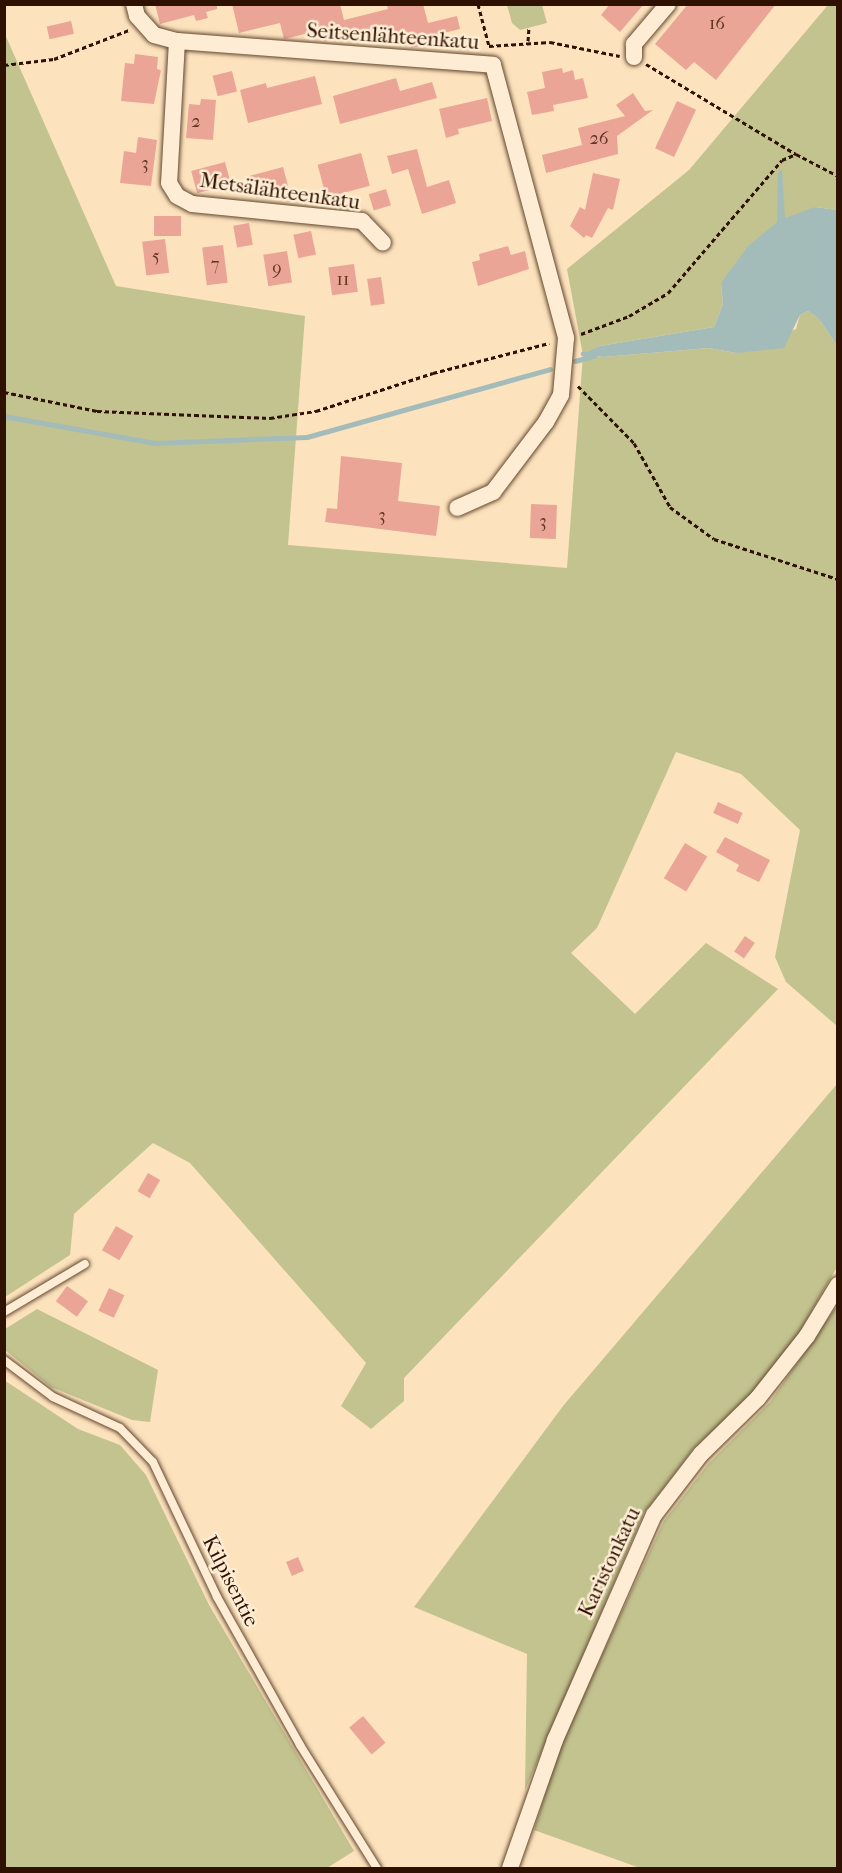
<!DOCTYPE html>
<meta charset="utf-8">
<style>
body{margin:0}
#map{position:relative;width:842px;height:1873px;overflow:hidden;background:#fde3bd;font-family:"IM FELL French Canon",serif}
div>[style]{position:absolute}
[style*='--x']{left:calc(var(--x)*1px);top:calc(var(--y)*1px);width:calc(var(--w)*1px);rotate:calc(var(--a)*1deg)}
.green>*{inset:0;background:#c2c38f}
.water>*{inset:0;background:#a3bcba}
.stream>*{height:4.5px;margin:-2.25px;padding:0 2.25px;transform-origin:2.25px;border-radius:2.25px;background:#a3bcba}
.building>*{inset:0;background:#eaa596;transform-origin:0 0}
.path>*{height:3px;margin-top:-1.5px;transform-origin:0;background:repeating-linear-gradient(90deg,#2e1100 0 4.5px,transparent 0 7.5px)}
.roads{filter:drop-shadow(0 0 2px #62462f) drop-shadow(0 0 2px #62462f)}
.lane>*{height:8px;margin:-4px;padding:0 4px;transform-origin:4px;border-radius:4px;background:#feedd4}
.street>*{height:16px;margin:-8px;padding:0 8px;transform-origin:8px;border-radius:8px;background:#feedd4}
span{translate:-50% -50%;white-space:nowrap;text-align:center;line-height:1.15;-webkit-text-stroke:5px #feedd4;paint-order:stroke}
.number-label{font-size:18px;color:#5d3626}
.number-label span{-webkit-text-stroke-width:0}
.street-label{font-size:21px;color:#2e1100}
.frame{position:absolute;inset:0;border:6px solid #2e1100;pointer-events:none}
</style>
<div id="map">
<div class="green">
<i style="clip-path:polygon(507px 5px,542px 5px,547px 23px,520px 30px,512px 23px)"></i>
<i style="clip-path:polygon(828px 5px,837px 5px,837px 210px,815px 207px,721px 283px,723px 304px,714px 327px,600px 346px,585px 355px,603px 357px,709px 348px,736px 353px,796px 329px,800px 315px,808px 311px,819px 319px,837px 346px,837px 1026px,786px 982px,775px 957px,800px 830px,741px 774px,676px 752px,597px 928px,571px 953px,635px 1014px,706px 943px,778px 989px,404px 1378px,404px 1401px,371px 1429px,341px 1406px,366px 1363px,190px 1163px,153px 1143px,74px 1214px,70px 1255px,5px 1297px,4px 32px,116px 286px,305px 316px,288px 545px,567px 568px,583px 355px,567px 269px,689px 170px)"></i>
<i style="clip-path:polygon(837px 1084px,837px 1267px,795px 1340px,751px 1396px,694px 1448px,644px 1513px,525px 1790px,527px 1654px,414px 1607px,563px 1406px)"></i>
<i style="clip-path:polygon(837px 1306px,837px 1868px,640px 1868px,534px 1830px,561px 1743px,664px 1521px,709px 1463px,770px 1402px)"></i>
<i style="clip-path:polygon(37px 1309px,158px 1370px,150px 1422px,132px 1420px,51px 1387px,5px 1350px,5px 1329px)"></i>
<i style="clip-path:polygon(4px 1380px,78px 1429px,120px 1445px,146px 1475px,209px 1605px,354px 1851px,327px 1868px,5px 1868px)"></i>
</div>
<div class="water">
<i style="clip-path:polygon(782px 169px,785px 218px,815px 207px,837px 210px,837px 346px,819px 319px,808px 311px,800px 315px,784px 348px,736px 353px,709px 348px,603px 357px,583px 354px,600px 346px,714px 327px,723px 304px,721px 283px,748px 246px,777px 222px,778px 173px)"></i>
</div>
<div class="stream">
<i style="--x:575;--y:361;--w:20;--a:-15"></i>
<i style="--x:594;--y:356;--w:11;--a:-170"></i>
<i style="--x:4;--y:416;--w:153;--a:10.1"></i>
<i style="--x:155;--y:443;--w:152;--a:-2.3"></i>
<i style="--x:307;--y:437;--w:252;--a:-15.6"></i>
</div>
<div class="building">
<i style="clip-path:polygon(155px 4px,217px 4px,217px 9px,206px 12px,208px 18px,196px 21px,194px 15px,160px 24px)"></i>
<i style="clip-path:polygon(232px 4px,340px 4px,344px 20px,388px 9px,387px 4px,423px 4px,428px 23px,457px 16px,460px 29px,431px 36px,433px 43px,411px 48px,407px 34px,369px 43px,365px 30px,324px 41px,321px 30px,284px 39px,280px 23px,239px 33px)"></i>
<i style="clip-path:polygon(610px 4px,644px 4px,620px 32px,601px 15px)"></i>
<i style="clip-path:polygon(688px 4px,776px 4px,716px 80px,694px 62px,686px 70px,655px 44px)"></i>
<i style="left:71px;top:21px;width:13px;height:25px;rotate:77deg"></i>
<i style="clip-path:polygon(135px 54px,158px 57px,157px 69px,161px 70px,154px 104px,121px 101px,125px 63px,134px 64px)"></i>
<i style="clip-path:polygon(562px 68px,563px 73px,573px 70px,575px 80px,583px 78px,588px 98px,553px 105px,554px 111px,532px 115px,527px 92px,545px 88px,542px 72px)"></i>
<i style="left:232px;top:71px;width:21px;height:20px;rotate:76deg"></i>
<i style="clip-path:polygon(315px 76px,322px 104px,248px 123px,240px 90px,266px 83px,267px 88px)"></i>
<i style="clip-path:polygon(396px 78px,400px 91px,432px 82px,437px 98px,340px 124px,333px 96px)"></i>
<i style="clip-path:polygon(633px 93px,645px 111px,653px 110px,617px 136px,618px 154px,546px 173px,542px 155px,582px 145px,578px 128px,625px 116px,616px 105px)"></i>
<i style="clip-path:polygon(487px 98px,492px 121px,458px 129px,459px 134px,446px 138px,439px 109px)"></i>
<i style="clip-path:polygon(201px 99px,216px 100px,213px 140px,186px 138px,189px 104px,200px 105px)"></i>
<i style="left:677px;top:101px;width:21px;height:52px;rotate:25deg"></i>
<i style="clip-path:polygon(138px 137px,157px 140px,151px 186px,120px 183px,124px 151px,136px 153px)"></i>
<i style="clip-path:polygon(417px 149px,427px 187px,449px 180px,456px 203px,422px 214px,408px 169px,392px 174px,387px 156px)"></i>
<i style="left:361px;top:153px;width:34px;height:45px;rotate:75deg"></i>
<i style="left:225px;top:162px;width:23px;height:35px;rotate:75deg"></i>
<i style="left:283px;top:167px;width:23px;height:34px;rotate:75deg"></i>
<i style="clip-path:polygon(593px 173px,620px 179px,613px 210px,608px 208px,592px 238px,586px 235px,584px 238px,570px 226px,580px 207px,585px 210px)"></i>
<i style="left:386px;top:189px;width:17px;height:18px;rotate:73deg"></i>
<i style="left:154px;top:216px;width:27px;height:20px"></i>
<i style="left:249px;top:223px;width:22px;height:16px;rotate:80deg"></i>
<i style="left:311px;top:231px;width:24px;height:18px;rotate:78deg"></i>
<i style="left:165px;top:239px;width:34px;height:23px;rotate:83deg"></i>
<i style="left:223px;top:245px;width:38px;height:21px;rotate:83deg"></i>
<i style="clip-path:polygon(508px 246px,511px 255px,525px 251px,529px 269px,478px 286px,472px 262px,480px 260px,479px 254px)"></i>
<i style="left:287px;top:251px;width:32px;height:24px;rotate:81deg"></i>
<i style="left:354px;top:264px;width:28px;height:26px;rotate:82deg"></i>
<i style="left:381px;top:277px;width:27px;height:14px;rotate:82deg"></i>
<i style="clip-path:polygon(341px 456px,402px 463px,398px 501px,440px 506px,436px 536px,325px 522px,327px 508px,337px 509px)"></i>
<i style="left:531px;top:504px;width:26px;height:34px;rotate:2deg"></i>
<i style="left:718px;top:802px;width:27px;height:12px;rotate:24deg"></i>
<i style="clip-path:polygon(725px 837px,770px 860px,759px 882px,736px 871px,739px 865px,716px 852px)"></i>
<i style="left:685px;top:843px;width:26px;height:41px;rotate:31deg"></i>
<i style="left:745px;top:936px;width:12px;height:19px;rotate:35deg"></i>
<i style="left:148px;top:1173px;width:14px;height:21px;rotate:30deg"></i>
<i style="left:116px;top:1226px;width:20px;height:28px;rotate:30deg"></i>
<i style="left:67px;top:1286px;width:26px;height:19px;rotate:36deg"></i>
<i style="left:109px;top:1288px;width:17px;height:25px;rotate:25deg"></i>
<i style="left:298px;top:1557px;width:15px;height:13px;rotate:67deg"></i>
<i style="left:363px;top:1716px;width:35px;height:18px;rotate:50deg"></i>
</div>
<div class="path">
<i style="--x:478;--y:4;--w:43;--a:75.3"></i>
<i style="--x:528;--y:41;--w:13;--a:-86"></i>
<i style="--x:489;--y:46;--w:61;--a:-3.8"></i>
<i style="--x:550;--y:42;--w:71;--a:11.3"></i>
<i style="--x:646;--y:64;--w:175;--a:31"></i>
<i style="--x:4;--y:65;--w:50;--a:-6.8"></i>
<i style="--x:54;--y:59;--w:80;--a:-21.1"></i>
<i style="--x:581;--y:334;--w:51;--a:-20.6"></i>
<i style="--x:629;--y:316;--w:45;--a:-30.5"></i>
<i style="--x:668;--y:293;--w:175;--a:-49.4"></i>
<i style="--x:782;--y:160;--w:15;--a:-23"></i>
<i style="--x:796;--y:154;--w:47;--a:27.6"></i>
<i style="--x:578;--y:386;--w:80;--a:45.5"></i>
<i style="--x:634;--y:443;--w:73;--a:60.6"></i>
<i style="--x:670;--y:507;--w:54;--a:36"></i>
<i style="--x:714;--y:539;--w:130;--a:17.9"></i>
<i style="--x:4;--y:392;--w:95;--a:11.5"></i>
<i style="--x:97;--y:411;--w:173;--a:2.3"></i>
<i style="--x:270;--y:418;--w:47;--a:-8.7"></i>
<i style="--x:316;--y:411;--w:123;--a:-18"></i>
<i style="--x:433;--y:373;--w:120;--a:-14.5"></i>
</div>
<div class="roads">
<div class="lane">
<i style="--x:4;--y:1312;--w:94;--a:-30.7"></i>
<i style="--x:4;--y:1360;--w:61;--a:37.1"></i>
<i style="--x:53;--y:1397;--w:74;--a:24.8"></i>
<i style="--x:120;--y:1428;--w:47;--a:45.9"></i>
<i style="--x:153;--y:1462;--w:149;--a:64.6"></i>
<i style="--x:217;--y:1597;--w:170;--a:60.7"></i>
<i style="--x:300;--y:1745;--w:145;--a:58"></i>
</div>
<div class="street">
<i style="--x:134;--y:4;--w:12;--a:76"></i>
<i style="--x:137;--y:16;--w:25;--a:48"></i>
<i style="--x:154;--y:35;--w:24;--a:15"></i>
<i style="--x:177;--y:41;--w:317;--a:4.3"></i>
<i style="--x:493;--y:65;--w:283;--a:75"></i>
<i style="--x:566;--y:338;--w:57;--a:95"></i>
<i style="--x:561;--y:395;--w:31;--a:119"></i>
<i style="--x:546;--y:422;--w:88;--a:127.1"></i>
<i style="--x:493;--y:492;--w:39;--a:156"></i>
<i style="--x:177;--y:41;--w:142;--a:93.2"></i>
<i style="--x:169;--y:183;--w:15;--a:58"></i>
<i style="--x:177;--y:196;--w:17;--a:28"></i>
<i style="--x:192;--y:204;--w:171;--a:5.7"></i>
<i style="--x:362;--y:221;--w:30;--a:46"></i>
<i style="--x:634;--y:57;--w:13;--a:-90"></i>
<i style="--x:634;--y:44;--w:52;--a:-49.6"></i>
<i style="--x:510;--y:1868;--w:136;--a:-70.6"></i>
<i style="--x:555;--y:1740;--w:246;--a:-66.3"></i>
<i style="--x:654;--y:1515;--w:77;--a:-52.4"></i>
<i style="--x:701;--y:1454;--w:80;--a:-44.5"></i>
<i style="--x:758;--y:1398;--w:79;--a:-51.7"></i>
<i style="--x:807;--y:1336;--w:60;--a:-58.7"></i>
</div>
</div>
<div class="number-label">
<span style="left:717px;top:24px">16</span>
<span style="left:196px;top:122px">2</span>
<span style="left:599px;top:139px">26</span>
<span style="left:145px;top:164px">3</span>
<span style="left:156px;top:257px">5</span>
<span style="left:215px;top:265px">7</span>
<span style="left:277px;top:269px">9</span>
<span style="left:343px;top:280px">11</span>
<span style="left:382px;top:516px">3</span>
<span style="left:543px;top:522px">3</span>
</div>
<div class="street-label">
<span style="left:393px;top:36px;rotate:4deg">Seitsenlähteenkatu</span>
<span style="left:280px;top:191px;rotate:8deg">Metsälähteenkatu</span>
<span style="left:609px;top:1562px;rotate:-65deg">Karistonkatu</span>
<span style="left:231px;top:1581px;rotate:63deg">Kilpisentie</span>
</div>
<div class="frame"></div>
</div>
